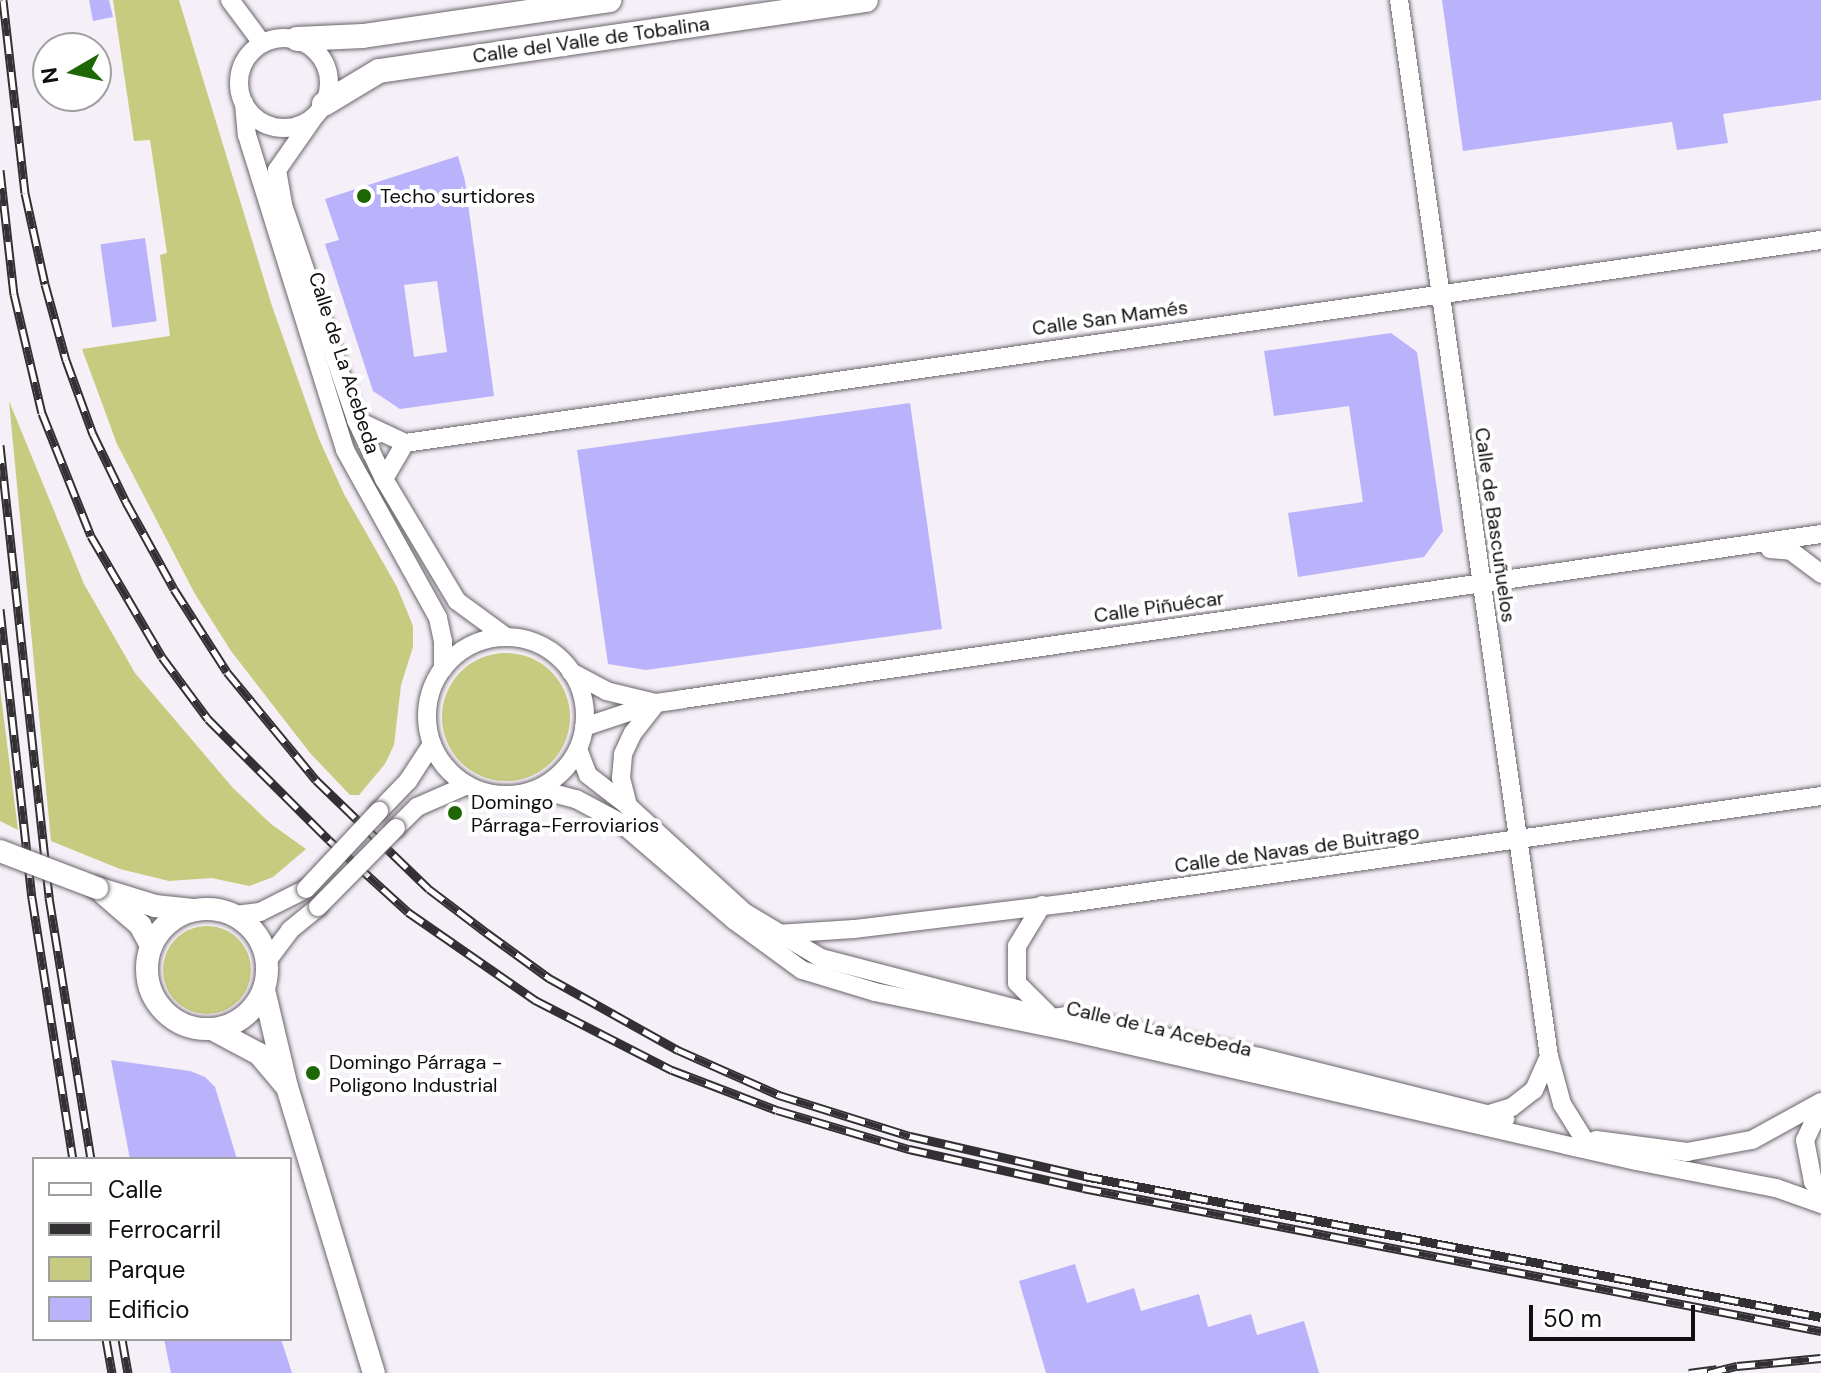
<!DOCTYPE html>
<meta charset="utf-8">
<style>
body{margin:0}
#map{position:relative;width:1821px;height:1373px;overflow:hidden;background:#f5eff7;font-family:"DM Sans",sans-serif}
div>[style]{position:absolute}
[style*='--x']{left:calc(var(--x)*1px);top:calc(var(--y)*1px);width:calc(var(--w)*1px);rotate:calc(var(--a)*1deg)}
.green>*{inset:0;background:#c6cb7f}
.round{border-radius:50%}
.building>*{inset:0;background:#bab2fa;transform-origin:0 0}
.roads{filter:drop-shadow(0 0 2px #6a646b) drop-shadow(0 0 2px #6a646b)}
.minor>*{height:18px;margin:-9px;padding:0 9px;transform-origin:9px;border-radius:9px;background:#fff}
.minor>.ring{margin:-9px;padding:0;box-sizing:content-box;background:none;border:18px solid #fff;border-radius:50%}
.tertiary>*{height:22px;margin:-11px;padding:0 11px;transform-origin:11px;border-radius:11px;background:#fff}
.tertiary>.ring{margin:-11px;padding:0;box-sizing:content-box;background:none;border:22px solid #fff;border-radius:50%}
.secondary>*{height:24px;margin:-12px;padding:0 12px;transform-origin:12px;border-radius:12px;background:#fff}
.rail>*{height:9px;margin-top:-4.5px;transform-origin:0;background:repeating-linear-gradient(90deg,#fff 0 18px,#333033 0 36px);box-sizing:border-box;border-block:2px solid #333033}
.bridges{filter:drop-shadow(0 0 2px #6a646b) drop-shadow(0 0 2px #6a646b)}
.minor-bridge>*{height:18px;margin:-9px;padding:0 9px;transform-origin:9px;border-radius:9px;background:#fff}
.tertiary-bridge>*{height:22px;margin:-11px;padding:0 11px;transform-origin:11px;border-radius:11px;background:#fff}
.dots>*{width:22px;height:22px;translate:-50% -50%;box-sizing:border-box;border:4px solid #fff;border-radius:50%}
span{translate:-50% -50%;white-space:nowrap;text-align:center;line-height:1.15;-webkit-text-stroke:8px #fff;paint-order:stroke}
.street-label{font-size:20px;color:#100e10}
.poi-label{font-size:20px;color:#100e10}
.left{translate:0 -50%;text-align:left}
.legend{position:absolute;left:32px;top:1157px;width:260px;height:184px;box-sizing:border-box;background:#fff;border:2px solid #9f9f9f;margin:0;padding:10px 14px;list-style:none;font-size:24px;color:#100e10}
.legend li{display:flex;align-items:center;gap:16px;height:40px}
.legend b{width:40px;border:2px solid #9f9f9f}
.north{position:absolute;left:32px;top:32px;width:80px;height:80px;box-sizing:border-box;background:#fff;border:2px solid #9f9f9f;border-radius:50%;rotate:261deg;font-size:22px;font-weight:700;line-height:32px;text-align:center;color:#100e10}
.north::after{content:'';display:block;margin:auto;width:28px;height:36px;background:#1d6805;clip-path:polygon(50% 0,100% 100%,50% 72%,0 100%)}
.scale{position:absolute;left:1529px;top:1305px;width:166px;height:36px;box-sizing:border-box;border:4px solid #100e10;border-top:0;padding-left:10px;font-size:24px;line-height:28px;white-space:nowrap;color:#100e10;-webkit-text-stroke:6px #fff;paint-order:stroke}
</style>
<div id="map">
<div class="green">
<i style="clip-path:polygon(113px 0,179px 0,272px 306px,319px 439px,344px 494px,397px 587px,413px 626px,413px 647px,401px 685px,394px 745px,385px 764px,359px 795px,350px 795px,310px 753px,231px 651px,195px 594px,117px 444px,82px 349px,170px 336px,160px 255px,167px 253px,150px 140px,134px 141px)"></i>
<i style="clip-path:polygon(9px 401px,84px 584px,135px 673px,233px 788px,271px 824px,306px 849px,273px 877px,249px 886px,212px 878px,169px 881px,120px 869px,51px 841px)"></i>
<i class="round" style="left:442px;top:653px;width:128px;height:128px"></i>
<i style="clip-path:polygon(0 688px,2px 704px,18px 830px,0 821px)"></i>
<i class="round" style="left:163px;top:926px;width:88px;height:88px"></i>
</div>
<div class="building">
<i style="clip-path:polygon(89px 0,109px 0,113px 17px,93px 21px)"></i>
<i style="clip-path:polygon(1442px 0,1821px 0,1821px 100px,1723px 114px,1728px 143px,1677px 150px,1672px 122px,1463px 151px)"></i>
<i style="clip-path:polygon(evenodd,458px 156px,465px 181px,494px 396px,400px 409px,373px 391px,325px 244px,339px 240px,325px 199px,458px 156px,437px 281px,447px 352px,414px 357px,404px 285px,437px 281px)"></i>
<i style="left:145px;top:238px;width:84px;height:45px;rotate:82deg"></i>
<i style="clip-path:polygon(1391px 333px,1417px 352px,1443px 531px,1424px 557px,1298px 577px,1288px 513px,1363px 502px,1349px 406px,1274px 416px,1264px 351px)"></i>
<i style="clip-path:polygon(910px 403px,942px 629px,646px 670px,608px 664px,577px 450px)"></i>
<i style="clip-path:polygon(111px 1060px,190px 1071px,205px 1077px,215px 1087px,237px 1159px,130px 1159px)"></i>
<i style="clip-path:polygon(1075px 1264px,1087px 1303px,1134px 1288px,1141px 1311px,1199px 1294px,1208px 1327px,1251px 1314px,1257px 1335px,1304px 1321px,1319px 1373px,1046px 1373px,1019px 1281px)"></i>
<i style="clip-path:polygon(164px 1339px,281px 1339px,292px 1373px,171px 1373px)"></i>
</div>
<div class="roads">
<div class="minor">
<i style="--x:230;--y:0;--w:54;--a:53.3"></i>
<i style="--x:1399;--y:0;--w:1067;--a:81.92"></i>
<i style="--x:1549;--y:1056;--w:50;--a:74.8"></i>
<i style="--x:1562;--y:1104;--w:40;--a:58"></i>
<i class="ring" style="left:239px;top:38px;width:72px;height:72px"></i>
<i style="--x:244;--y:103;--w:32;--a:85"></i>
<i style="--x:247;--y:135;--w:330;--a:72.7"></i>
<i style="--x:345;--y:450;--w:192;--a:61"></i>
<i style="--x:438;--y:618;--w:24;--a:78"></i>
<i style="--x:443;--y:641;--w:28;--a:90"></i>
<i style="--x:314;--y:117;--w:65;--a:124.9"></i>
<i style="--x:277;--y:170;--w:36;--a:80"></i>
<i style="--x:283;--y:205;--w:227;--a:71.2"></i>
<i style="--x:356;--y:420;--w:65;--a:64.6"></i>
<i style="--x:384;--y:479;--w:142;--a:59.1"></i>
<i style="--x:457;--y:601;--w:61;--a:36.3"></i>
<i style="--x:356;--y:420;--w:54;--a:25.1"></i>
<i style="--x:405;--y:443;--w:1430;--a:-8.16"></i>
<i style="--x:384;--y:479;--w:42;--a:-59.7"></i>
<i style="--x:1770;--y:549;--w:21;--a:5"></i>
<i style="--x:1791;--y:551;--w:38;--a:37"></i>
<i class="ring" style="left:427px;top:637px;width:140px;height:140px"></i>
<i style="--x:571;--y:672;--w:40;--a:28"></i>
<i style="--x:606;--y:691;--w:51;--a:13.5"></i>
<i style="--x:584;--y:727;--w:76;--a:-18.4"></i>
<i style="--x:656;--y:703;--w:27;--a:-8"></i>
<i style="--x:683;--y:699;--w:1150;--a:-8.25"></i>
<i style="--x:578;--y:749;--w:28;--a:69"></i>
<i style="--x:588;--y:775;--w:51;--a:37.8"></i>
<i style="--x:628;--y:806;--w:157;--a:42.4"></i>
<i style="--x:744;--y:912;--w:90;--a:30.9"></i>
<i style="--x:821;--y:958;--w:239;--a:14.6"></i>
<i style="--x:1052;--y:1018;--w:14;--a:-8"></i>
<i style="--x:1066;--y:1016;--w:197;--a:12"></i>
<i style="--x:1259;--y:1057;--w:254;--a:14.1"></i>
<i style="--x:538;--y:789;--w:39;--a:15"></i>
<i style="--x:576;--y:799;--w:51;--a:28.1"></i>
<i style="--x:621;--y:823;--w:150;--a:40.7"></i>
<i style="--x:735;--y:921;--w:83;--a:36.2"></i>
<i style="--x:802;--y:970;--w:76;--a:16.8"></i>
<i style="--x:875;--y:992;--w:191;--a:11.5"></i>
<i style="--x:1062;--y:1030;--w:589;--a:12.86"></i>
<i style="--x:1636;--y:1161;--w:143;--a:10.9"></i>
<i style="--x:1776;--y:1188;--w:48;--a:19.6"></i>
<i style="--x:628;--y:806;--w:29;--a:-104"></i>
<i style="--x:621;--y:778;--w:24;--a:-85"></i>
<i style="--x:623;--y:754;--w:23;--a:-65"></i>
<i style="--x:633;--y:733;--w:37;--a:-52"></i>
<i style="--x:379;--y:811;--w:42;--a:-46"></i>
<i style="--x:408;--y:781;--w:44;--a:-57"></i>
<i style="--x:396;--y:828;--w:30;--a:-45"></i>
<i style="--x:417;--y:807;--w:55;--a:-23.7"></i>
<i style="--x:1042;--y:905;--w:48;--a:121.4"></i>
<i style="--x:1017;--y:946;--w:37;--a:90"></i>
<i style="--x:1017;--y:983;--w:47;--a:45"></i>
<i style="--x:235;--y:915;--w:25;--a:-7"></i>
<i style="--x:260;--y:912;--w:51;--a:-26.6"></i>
<i style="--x:777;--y:934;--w:77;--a:-3.7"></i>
<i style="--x:854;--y:929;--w:217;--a:-6.9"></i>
<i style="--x:1069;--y:903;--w:760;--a:-8.1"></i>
<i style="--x:267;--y:961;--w:39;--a:-53"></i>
<i style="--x:290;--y:930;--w:36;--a:-39"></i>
<i style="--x:1821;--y:1106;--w:38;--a:115"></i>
<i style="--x:1805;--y:1140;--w:43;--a:79.2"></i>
<i style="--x:1813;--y:1182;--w:11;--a:45"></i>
<i style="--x:1489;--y:1114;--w:24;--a:-17"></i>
<i style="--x:1512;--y:1107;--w:28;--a:-38"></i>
<i style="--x:1534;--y:1090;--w:37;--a:-66"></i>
<i style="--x:1596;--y:1140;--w:92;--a:7.5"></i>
<i style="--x:1687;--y:1152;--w:66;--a:-10.5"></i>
<i style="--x:1752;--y:1140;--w:79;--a:-28.8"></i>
</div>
<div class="tertiary">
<i style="--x:97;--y:888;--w:61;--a:17.2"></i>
<i style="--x:155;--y:906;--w:38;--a:6"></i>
<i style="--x:104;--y:894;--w:48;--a:40.7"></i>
<i style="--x:140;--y:925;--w:24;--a:62"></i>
<i class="ring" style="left:147px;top:909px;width:98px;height:98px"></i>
<i style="--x:264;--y:990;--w:100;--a:76.7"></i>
<i style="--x:287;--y:1087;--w:299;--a:73.1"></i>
<i style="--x:214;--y:1030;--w:51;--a:28.1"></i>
<i style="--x:259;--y:1054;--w:39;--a:50"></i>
</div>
<div class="secondary">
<i style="--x:297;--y:39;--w:66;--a:-2.6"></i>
<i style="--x:363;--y:36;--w:249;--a:-8.3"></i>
<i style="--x:324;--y:104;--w:64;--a:-31"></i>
<i style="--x:379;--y:71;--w:492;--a:-8.3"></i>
</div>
</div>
<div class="rail">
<i style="--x:3;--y:0;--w:194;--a:83.5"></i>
<i style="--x:25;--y:193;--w:93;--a:77.6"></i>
<i style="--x:45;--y:284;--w:79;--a:74.6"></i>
<i style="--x:66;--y:360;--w:79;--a:70"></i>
<i style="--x:93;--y:434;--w:76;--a:64.1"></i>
<i style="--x:126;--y:502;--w:99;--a:61.1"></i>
<i style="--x:174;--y:589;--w:98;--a:57.4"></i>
<i style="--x:227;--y:672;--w:140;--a:50.5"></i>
<i style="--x:316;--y:780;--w:157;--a:44"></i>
<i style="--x:429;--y:889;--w:73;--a:37.2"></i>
<i style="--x:487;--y:933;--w:77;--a:36"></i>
<i style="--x:549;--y:978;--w:148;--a:29.2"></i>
<i style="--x:678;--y:1050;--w:111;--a:24"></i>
<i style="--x:779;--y:1095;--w:137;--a:17.4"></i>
<i style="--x:910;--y:1136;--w:179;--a:12.9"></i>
<i style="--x:1084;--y:1176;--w:750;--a:10.83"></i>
<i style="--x:0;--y:170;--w:125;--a:83.6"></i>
<i style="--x:14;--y:294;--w:122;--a:76.8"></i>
<i style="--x:42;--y:413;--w:132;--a:68.3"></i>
<i style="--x:91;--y:536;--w:140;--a:59.6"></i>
<i style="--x:162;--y:657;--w:77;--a:53.4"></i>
<i style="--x:208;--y:719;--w:171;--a:45"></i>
<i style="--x:329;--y:840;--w:107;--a:42.3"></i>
<i style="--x:408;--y:912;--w:155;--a:34.7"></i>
<i style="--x:535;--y:1000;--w:154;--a:27.1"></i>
<i style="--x:672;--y:1070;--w:112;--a:20.9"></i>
<i style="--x:777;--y:1110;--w:138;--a:16.5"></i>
<i style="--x:909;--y:1149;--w:178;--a:12.6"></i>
<i style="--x:1083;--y:1188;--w:752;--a:10.97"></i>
<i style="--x:0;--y:445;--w:455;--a:83.8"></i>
<i style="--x:49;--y:897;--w:265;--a:80.9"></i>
<i style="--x:0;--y:609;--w:291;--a:83.7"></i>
<i style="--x:32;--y:898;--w:264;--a:81.1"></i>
<i style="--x:106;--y:1339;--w:35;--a:80"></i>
<i style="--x:122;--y:1339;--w:35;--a:80"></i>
<i style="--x:1689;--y:1373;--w:28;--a:-8"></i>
<i style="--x:1708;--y:1373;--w:30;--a:-14"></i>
<i style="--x:1737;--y:1366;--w:84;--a:-5.4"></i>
</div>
<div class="bridges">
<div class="minor-bridge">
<i style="--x:306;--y:889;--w:107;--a:-46.9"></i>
<i style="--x:318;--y:907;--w:111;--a:-45.4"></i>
</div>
<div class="tertiary-bridge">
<i style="--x:0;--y:851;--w:104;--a:20.9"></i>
</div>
</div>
<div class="dots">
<i style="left:364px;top:196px;background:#1d6805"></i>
<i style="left:455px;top:813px;background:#1d6805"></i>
<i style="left:313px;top:1073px;background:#1d6805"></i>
</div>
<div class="street-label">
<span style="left:591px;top:40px;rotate:-8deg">Calle del Valle de Tobalina</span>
<span style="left:1110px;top:318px;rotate:-8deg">Calle San Mamés</span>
<span style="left:344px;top:363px;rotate:72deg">Calle de La Acebeda</span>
<span style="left:1495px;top:525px;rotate:82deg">Calle de Bascuñuelos</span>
<span style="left:1159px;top:607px;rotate:-8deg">Calle Piñuécar</span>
<span style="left:1297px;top:849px;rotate:-8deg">Calle de Navas de Buitrago</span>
<span style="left:1159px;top:1029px;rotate:13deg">Calle de La Acebeda</span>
</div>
<div class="poi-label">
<span class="left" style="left:380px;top:196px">Techo surtidores</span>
<span class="left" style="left:471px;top:814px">Domingo<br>Párraga-Ferroviarios</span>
<span class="left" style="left:329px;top:1074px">Domingo Párraga -<br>Poligono Industrial</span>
</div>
<ul class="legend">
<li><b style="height:10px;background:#fff"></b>Calle</li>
<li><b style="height:10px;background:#333033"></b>Ferrocarril</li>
<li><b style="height:22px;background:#c6cb7f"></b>Parque</li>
<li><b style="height:22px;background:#bab2fa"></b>Edificio</li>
</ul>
<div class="north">N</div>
<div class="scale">50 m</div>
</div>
